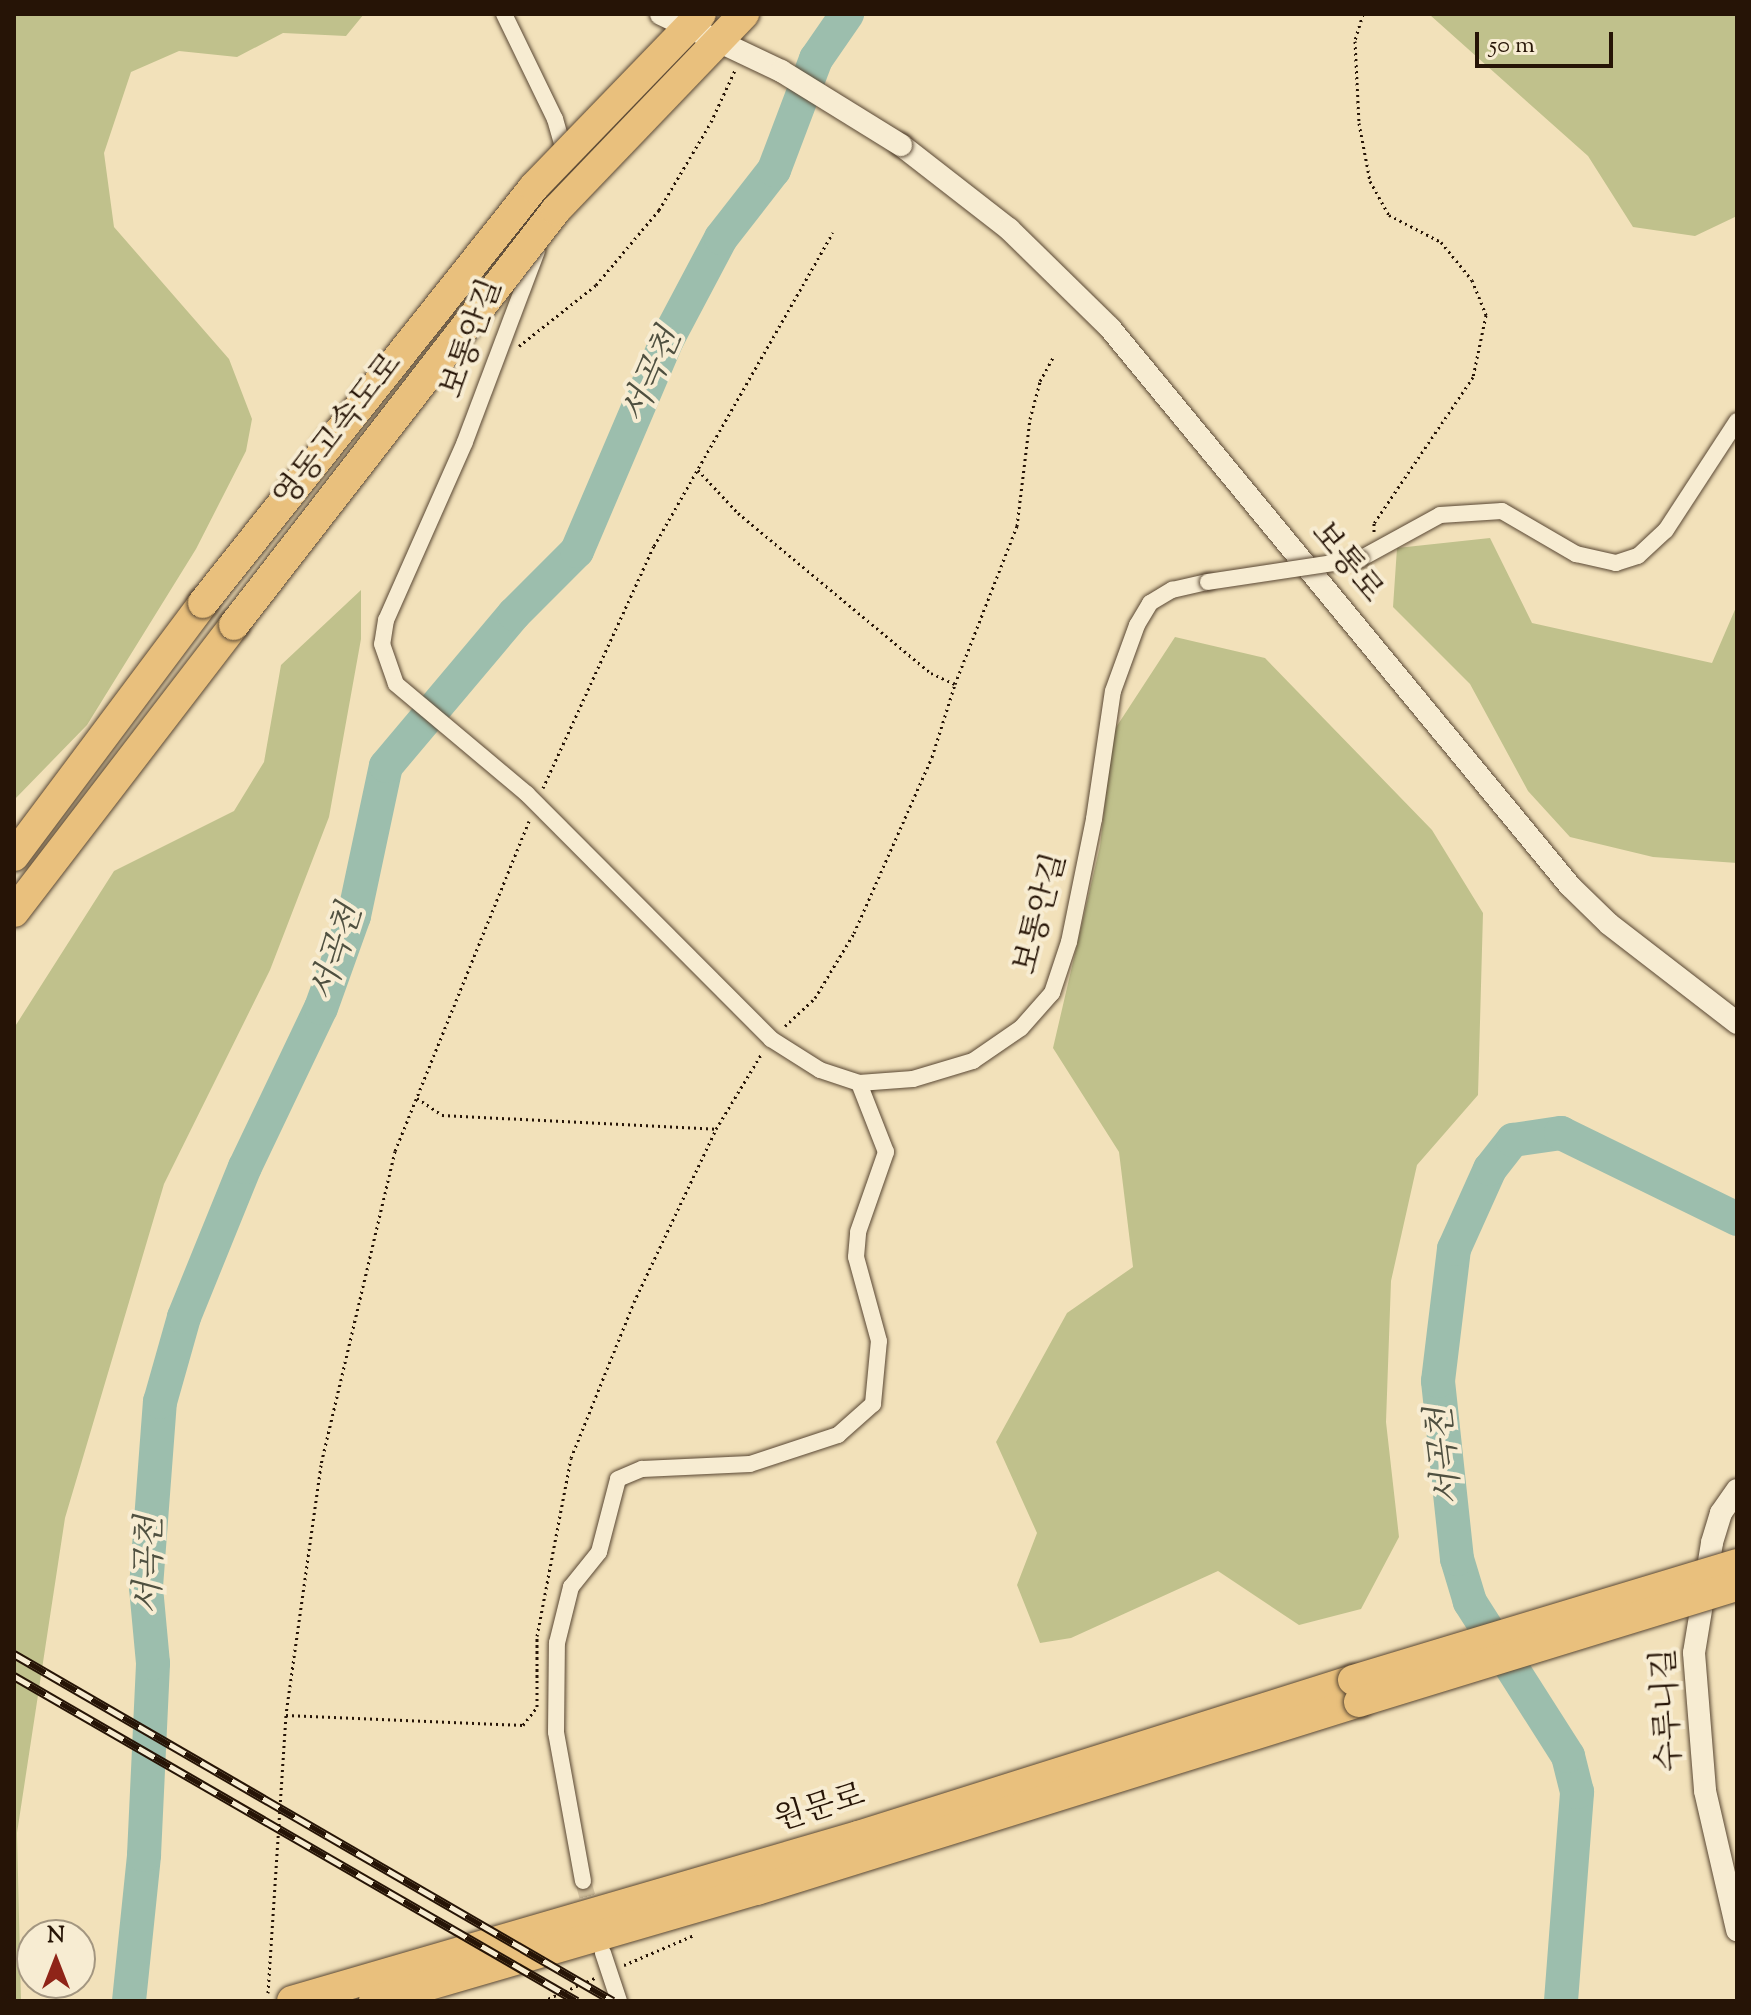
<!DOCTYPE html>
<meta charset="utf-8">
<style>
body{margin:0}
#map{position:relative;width:1751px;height:2015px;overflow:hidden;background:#f2e1ba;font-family:"Sorts Mill Goudy","Noto Serif KR",serif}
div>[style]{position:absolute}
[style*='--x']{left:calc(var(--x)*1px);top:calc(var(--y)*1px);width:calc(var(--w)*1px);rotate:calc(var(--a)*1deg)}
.green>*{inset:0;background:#c0c18c}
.river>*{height:34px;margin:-17px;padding:0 17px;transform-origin:17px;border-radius:17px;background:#9cbead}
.street-tunnel>*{height:16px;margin-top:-8px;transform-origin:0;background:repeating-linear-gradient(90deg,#d3c29f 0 16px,transparent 0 24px)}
.path>*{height:3px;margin-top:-1.5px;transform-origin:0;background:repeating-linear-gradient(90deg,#261406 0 2px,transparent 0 6px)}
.roads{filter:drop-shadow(0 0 2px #594733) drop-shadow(0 0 2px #594733)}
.street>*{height:16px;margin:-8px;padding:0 8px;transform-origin:8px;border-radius:8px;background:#f7ecd2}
.secondary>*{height:22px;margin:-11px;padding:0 11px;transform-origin:11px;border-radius:11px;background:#f7ecd2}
.highway>*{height:30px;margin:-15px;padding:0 15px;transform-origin:15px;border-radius:15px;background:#e9c07d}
.rail>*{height:9px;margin-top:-4.5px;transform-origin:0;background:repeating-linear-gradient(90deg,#f7ecd2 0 18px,#261406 0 36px);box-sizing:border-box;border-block:2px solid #261406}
.bridges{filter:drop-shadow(0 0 2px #594733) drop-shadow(0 0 2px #594733)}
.street-bridge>*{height:16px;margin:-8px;padding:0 8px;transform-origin:8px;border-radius:8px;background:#f7ecd2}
.secondary-bridge>*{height:22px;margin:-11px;padding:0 11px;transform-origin:11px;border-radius:11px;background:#f7ecd2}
.highway-bridge>*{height:30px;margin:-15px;padding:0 15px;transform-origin:15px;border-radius:15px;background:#e9c07d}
span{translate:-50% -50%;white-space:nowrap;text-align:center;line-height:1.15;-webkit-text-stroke:8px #f7ecd2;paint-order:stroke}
.street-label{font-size:32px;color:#261406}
.water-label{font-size:34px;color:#4f5040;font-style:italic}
.frame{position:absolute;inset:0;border:16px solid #261406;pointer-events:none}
.north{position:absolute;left:16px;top:1919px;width:80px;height:80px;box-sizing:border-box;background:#f7ecd2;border:2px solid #a39680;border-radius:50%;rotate:0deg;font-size:22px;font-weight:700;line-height:32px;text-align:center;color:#261406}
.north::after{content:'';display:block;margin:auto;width:28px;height:36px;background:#8f2418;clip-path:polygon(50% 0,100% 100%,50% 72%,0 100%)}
.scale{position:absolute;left:1475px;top:32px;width:138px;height:36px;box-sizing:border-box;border:4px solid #261406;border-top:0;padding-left:10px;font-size:24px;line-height:28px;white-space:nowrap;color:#261406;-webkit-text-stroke:6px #f7ecd2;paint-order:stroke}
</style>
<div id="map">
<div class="green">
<i style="clip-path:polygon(14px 14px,364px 14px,346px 36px,283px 33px,237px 57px,179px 51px,131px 72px,104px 153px,114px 227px,229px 359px,252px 419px,246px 451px,196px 549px,87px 725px,14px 800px)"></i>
<i style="clip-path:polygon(1737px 14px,1737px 216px,1695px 236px,1633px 227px,1588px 156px,1430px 15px)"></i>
<i style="clip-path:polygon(1490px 538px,1532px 623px,1712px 663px,1737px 605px,1737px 863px,1653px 857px,1570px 837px,1528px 791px,1470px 684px,1393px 607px,1397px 548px)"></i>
<i style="clip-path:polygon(361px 590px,361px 639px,329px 817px,270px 970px,164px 1184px,65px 1518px,17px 1833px,21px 2001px,14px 2001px,14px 1028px,114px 871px,234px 811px,264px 762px,281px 665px)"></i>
<i style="clip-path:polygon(1175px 637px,1265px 658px,1432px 830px,1483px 913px,1478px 1095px,1417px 1165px,1391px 1281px,1386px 1422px,1399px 1537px,1361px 1609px,1299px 1625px,1218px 1571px,1071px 1638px,1040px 1643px,1017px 1585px,1037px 1533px,996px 1442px,1067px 1313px,1133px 1267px,1119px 1152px,1053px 1048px,1100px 846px,1113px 732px)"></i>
</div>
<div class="river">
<i style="--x:129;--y:2001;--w:147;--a:-84.1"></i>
<i style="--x:144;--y:1855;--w:192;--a:-87.3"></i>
<i style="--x:153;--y:1663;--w:76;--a:-95.3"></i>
<i style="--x:146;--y:1587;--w:186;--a:-85.7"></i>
<i style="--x:160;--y:1402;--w:88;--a:-74.2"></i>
<i style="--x:184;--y:1317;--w:162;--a:-67.9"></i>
<i style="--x:245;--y:1167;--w:176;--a:-64.5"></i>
<i style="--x:321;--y:1008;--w:98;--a:-70.3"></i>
<i style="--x:354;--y:916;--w:153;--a:-78"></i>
<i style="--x:386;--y:766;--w:199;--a:-49.9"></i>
<i style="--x:514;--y:614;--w:89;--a:-45"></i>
<i style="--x:577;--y:551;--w:229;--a:-66.9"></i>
<i style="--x:667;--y:340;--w:115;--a:-62.1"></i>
<i style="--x:721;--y:238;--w:86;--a:-52.1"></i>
<i style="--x:774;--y:170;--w:119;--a:-69.3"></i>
<i style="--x:816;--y:59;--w:55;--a:-55.4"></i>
<i style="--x:1561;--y:2001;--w:210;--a:-85.6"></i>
<i style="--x:1577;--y:1792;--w:37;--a:-104"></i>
<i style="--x:1568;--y:1756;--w:183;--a:-122.5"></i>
<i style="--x:1470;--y:1602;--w:45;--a:-106.8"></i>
<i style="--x:1457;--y:1559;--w:179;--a:-96.1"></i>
<i style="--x:1438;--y:1381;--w:133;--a:-83.1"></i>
<i style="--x:1454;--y:1249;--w:88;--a:-65.8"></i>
<i style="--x:1490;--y:1169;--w:37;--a:-52"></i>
<i style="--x:1513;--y:1140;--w:49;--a:-8.3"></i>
<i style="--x:1561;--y:1133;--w:196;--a:26"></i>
</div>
<div class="street-tunnel">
<i style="--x:583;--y:1881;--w:41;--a:74.2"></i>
</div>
<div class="path">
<i style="--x:1363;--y:14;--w:28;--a:107"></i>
<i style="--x:1355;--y:41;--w:82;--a:87.2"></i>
<i style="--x:1359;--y:123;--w:59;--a:79.3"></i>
<i style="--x:1370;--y:181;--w:39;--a:61"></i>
<i style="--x:1389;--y:215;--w:59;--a:27.4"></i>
<i style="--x:1441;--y:242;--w:49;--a:50.8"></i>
<i style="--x:1472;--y:280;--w:38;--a:68"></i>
<i style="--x:1486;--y:315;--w:63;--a:101.8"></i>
<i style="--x:1473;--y:377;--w:176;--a:124.1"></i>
<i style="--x:1374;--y:523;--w:9;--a:90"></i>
<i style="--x:519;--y:346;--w:98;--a:-38.4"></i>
<i style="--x:596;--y:285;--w:98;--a:-50"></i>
<i style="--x:659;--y:210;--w:102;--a:-59.4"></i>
<i style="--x:711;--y:122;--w:57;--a:-65.2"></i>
<i style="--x:698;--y:470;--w:59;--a:47.1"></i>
<i style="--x:738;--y:513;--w:251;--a:39.7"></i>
<i style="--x:931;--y:673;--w:26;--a:25"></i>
<i style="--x:543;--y:788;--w:266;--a:-65.4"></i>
<i style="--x:654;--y:546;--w:361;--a:-60.3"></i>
<i style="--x:529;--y:821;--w:356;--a:112.1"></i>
<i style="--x:395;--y:1151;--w:323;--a:103.3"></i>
<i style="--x:321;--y:1465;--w:252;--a:98"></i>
<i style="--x:286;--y:1715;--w:237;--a:2.4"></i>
<i style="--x:523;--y:1725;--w:23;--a:-52"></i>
<i style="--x:537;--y:1707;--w:71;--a:-90"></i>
<i style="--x:537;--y:1636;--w:181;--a:-79.2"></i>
<i style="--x:571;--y:1458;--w:168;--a:-68"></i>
<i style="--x:634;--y:1302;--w:191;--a:-64.6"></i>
<i style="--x:716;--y:1129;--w:89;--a:-58.8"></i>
<i style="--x:785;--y:1026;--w:41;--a:-43"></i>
<i style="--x:815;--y:998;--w:76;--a:-59"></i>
<i style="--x:854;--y:933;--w:193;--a:-66.1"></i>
<i style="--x:932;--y:757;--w:77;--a:-72.5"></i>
<i style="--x:955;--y:684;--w:170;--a:-68.6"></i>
<i style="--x:1017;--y:526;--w:108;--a:-83.1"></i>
<i style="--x:1030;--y:419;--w:39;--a:-75"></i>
<i style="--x:1040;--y:381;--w:29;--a:-61"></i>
<i style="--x:417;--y:1098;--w:30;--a:34"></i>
<i style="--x:442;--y:1115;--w:274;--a:2.9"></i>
<i style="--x:624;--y:1965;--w:76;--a:-23.2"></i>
<i style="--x:268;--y:1993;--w:279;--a:-86.3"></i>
<i style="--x:543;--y:2001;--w:57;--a:-23.9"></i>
</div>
<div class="roads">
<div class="street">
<i style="--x:504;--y:14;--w:117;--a:64.1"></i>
<i style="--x:555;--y:119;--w:37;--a:74"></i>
<i style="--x:537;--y:251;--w:204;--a:110.7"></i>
<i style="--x:465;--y:442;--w:195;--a:113.9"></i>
<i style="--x:386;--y:620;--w:24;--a:99"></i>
<i style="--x:382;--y:644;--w:42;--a:70.7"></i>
<i style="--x:396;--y:684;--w:171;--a:40"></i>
<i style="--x:527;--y:794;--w:346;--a:45.1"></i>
<i style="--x:771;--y:1039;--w:58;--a:32.3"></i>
<i style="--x:820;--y:1070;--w:41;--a:18.4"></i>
<i style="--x:859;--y:1083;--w:54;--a:-4.2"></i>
<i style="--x:913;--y:1079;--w:63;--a:-16.7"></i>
<i style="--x:973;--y:1061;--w:58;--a:-34.5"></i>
<i style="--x:1021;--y:1028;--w:47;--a:-48.5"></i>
<i style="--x:1052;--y:993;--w:54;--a:-71.6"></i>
<i style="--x:1069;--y:942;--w:126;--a:-78.5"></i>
<i style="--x:1094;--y:819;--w:129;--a:-81.6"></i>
<i style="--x:1113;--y:691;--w:70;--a:-70"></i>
<i style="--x:1137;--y:625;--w:26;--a:-59"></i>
<i style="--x:1150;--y:603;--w:26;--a:-31"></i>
<i style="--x:1172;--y:590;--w:37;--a:-13"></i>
<i style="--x:1360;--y:559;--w:91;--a:-28.8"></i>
<i style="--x:1440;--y:515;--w:62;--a:-3.7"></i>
<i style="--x:1502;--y:511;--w:86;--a:30.2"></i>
<i style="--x:1576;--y:554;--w:41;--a:12.7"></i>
<i style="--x:1616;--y:563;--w:23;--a:-18"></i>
<i style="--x:1638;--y:556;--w:38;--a:-43"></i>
<i style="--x:1666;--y:530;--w:130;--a:-56.9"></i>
<i style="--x:583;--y:1881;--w:151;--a:-100.3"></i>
<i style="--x:556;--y:1732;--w:89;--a:-89.4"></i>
<i style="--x:557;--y:1643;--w:58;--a:-76"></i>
<i style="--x:571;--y:1587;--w:45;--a:-51.3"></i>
<i style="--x:599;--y:1552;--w:75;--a:-75.4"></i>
<i style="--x:618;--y:1479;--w:26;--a:-23"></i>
<i style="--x:642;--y:1469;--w:108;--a:-2.7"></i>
<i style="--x:750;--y:1464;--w:93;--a:-18.2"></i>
<i style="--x:838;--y:1435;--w:47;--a:-41.5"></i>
<i style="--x:873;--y:1404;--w:63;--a:-84.6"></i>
<i style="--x:879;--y:1341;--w:87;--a:-105.3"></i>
<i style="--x:856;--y:1257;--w:25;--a:-85"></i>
<i style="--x:858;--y:1232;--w:85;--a:-70.7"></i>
<i style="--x:886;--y:1152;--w:74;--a:-111.4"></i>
<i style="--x:603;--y:1953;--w:51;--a:71.6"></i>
</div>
<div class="secondary">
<i style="--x:901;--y:145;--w:137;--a:37.9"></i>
<i style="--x:1009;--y:229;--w:141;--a:44.4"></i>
<i style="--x:1110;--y:328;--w:723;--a:50.5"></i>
<i style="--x:1570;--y:886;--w:54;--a:44.3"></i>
<i style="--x:1609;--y:924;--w:162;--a:37.7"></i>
<i style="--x:1737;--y:1490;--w:28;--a:125"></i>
<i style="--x:1721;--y:1513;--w:31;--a:107"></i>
<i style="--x:1712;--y:1543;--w:111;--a:99.3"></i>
<i style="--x:1694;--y:1653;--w:138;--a:85.4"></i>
<i style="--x:1705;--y:1791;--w:143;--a:77"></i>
</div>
<div class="highway">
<i style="--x:14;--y:856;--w:316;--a:-53.2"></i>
<i style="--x:14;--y:912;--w:362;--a:-52.5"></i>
<i style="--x:292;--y:2001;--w:590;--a:-16.25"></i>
<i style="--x:858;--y:1836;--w:519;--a:-17.49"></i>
<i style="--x:374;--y:2001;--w:399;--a:-16.2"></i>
<i style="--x:757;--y:1890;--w:631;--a:-17.34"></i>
</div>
</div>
<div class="rail">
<i style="--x:14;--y:1654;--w:692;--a:30.08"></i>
<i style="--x:14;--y:1676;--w:650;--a:30"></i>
</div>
<div class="bridges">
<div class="street-bridge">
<i style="--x:1208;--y:582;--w:154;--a:-8.6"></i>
</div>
<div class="secondary-bridge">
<i style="--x:661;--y:14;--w:133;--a:25.4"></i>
<i style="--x:781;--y:71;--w:141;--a:31.7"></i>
</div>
<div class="highway-bridge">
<i style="--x:203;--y:603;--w:532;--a:-51.49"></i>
<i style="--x:534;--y:187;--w:240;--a:-46"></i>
<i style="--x:234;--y:625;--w:525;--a:-52.19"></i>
<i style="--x:556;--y:210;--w:272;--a:-46.2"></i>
<i style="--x:1353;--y:1680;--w:401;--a:-16.8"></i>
<i style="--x:1359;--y:1702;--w:395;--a:-17.1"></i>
</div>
</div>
<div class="street-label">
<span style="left:473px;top:339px;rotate:-70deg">보통안길</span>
<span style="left:339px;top:431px;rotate:-52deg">영동고속도로</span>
<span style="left:1346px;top:563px;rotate:51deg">보통로</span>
<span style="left:1042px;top:914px;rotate:-75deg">보통안길</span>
<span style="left:1669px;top:1710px;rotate:-93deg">수루니길</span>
<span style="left:820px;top:1809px;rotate:-17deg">원문로</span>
</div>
<div class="water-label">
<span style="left:653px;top:376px;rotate:-66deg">서곡천</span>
<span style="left:338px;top:953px;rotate:-72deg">서곡천</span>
<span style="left:1446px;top:1456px;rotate:-96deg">서곡천</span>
<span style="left:151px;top:1565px;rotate:-89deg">서곡천</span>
</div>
<div class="frame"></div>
<div class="north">N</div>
<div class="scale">50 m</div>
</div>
